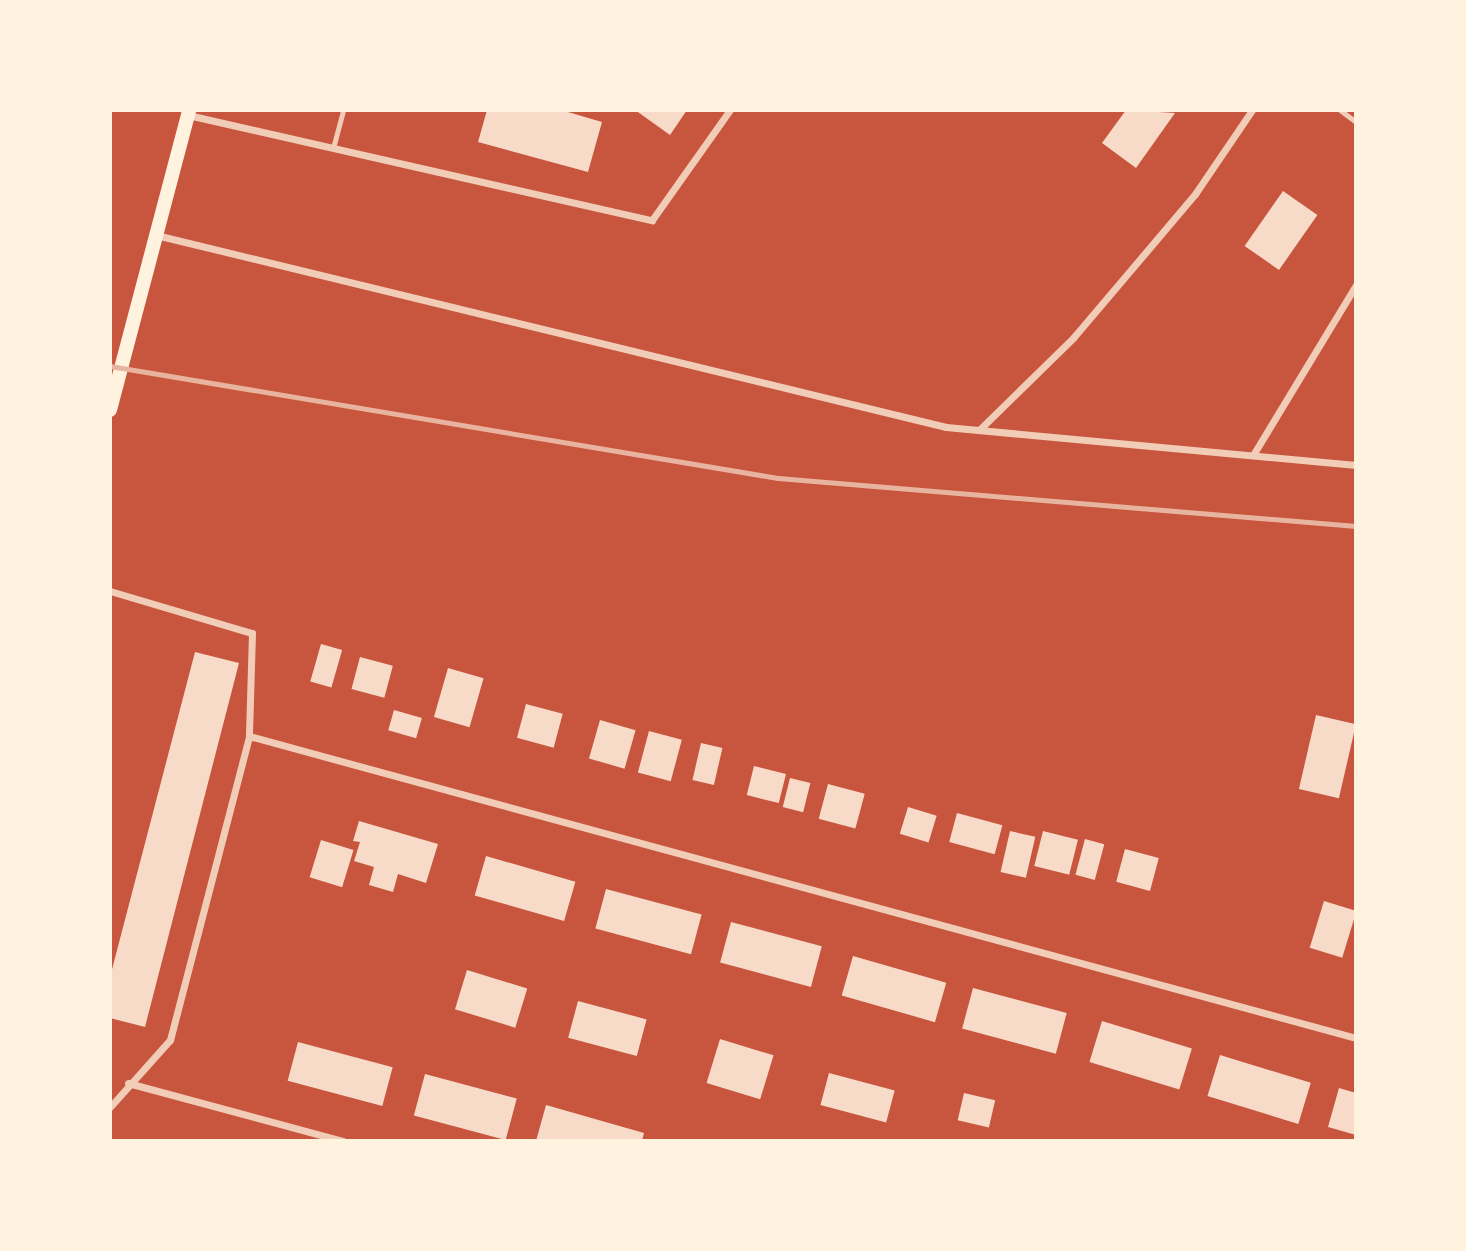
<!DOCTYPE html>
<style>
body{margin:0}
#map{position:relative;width:1466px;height:1251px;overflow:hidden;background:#c8553d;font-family:Mulish,sans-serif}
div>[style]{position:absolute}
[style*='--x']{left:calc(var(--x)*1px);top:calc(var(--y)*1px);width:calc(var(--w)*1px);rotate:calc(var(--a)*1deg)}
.building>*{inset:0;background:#f7dbc8;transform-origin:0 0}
.service>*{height:5px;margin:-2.5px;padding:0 2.5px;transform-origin:2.5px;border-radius:2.5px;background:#f1ccb7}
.minor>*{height:7px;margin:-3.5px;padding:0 3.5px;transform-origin:3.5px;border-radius:3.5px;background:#f1ccb7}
.secondary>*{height:14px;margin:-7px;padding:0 7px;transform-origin:7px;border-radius:7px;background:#fff3e0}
.rail>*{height:5px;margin:-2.5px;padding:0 2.5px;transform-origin:2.5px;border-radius:2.5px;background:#e9b49f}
span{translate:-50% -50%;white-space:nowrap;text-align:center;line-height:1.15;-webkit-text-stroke:5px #fff3e0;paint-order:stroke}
.frame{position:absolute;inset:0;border:112px solid #fff3e0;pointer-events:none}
</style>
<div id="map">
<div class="building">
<i style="clip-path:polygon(487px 110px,561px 110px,602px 122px,588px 172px,478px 142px)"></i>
<i style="clip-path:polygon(635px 110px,687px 110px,670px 135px)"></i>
<i style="clip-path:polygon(1126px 110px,1175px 113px,1136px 168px,1102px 143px)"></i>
<i style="left:1283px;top:191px;width:42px;height:67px;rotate:35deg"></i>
<i style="left:321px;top:644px;width:22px;height:39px;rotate:16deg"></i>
<i style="clip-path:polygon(195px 652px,239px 663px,145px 1027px,110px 1018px,110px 977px)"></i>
<i style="left:360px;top:657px;width:34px;height:33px;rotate:15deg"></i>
<i style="left:448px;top:668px;width:37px;height:51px;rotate:16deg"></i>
<i style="left:526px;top:704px;width:38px;height:35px;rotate:15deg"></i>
<i style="left:394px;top:710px;width:29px;height:21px;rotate:16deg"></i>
<i style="left:1316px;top:715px;width:41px;height:76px;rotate:13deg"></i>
<i style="left:600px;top:720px;width:37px;height:40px;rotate:16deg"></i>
<i style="left:649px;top:731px;width:34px;height:43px;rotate:15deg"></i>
<i style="left:701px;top:743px;width:22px;height:38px;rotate:13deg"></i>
<i style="left:754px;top:766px;width:33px;height:30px;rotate:14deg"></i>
<i style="left:790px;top:778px;width:21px;height:30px;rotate:14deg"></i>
<i style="left:828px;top:784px;width:38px;height:36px;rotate:15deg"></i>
<i style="left:908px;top:807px;width:30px;height:28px;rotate:17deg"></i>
<i style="left:957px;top:813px;width:47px;height:30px;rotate:15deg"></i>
<i style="clip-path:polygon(359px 821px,438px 844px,426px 883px,398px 874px,393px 892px,369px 885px,374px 867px,354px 861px,360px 842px,353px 841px)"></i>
<i style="left:1010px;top:831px;width:26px;height:42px;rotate:13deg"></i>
<i style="left:1043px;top:831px;width:36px;height:36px;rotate:14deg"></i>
<i style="left:1085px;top:839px;width:20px;height:37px;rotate:15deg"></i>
<i style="left:321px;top:840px;width:34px;height:39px;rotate:17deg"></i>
<i style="left:1125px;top:849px;width:35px;height:34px;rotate:15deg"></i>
<i style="left:486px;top:856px;width:93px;height:41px;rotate:16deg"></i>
<i style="left:606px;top:889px;width:99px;height:41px;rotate:15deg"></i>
<i style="left:1324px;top:901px;width:34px;height:49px;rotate:17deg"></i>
<i style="left:731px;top:922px;width:94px;height:42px;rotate:15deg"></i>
<i style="left:853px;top:956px;width:97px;height:41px;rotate:16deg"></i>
<i style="left:467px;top:970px;width:63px;height:41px;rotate:17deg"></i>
<i style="left:973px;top:988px;width:97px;height:42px;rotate:15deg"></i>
<i style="left:578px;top:1001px;width:71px;height:38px;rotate:15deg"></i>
<i style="left:1102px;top:1021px;width:94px;height:43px;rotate:17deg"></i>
<i style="left:720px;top:1039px;width:56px;height:46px;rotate:17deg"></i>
<i style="left:298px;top:1042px;width:98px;height:40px;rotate:15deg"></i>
<i style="left:1220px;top:1055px;width:95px;height:43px;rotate:17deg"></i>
<i style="left:829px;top:1073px;width:68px;height:33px;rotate:15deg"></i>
<i style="left:425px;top:1074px;width:95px;height:43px;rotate:15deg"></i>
<i style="clip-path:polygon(1339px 1088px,1356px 1093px,1356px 1135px,1328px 1127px)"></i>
<i style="left:964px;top:1093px;width:32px;height:28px;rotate:13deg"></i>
<i style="clip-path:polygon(546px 1105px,644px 1133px,642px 1141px,536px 1141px)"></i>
</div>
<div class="service">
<i style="--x:1340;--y:110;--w:20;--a:37"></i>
<i style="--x:333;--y:148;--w:39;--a:-75"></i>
</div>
<div class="minor">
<i style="--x:188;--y:115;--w:476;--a:12.8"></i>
<i style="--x:652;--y:220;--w:135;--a:-54.7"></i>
<i style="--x:156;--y:235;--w:813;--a:13.66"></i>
<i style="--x:946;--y:427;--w:412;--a:5.3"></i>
<i style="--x:979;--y:430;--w:132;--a:-44.4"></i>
<i style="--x:1073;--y:338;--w:189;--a:-49.7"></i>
<i style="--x:1195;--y:194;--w:102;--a:-55.8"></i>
<i style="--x:1253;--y:455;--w:199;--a:-58.8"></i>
<i style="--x:110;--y:591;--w:148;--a:16.5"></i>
<i style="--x:252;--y:633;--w:103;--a:91.7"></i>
<i style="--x:249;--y:736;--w:1147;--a:15.26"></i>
<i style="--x:128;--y:1083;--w:223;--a:15.1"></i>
<i style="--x:110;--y:1107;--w:90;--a:-48.2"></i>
<i style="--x:170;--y:1040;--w:314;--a:-75.4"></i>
</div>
<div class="secondary">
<i style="--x:110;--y:410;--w:310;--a:-75.2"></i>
</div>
<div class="rail">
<i style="--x:110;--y:366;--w:677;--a:9.52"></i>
<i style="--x:778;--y:478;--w:580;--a:4.75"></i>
</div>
<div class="frame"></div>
</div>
